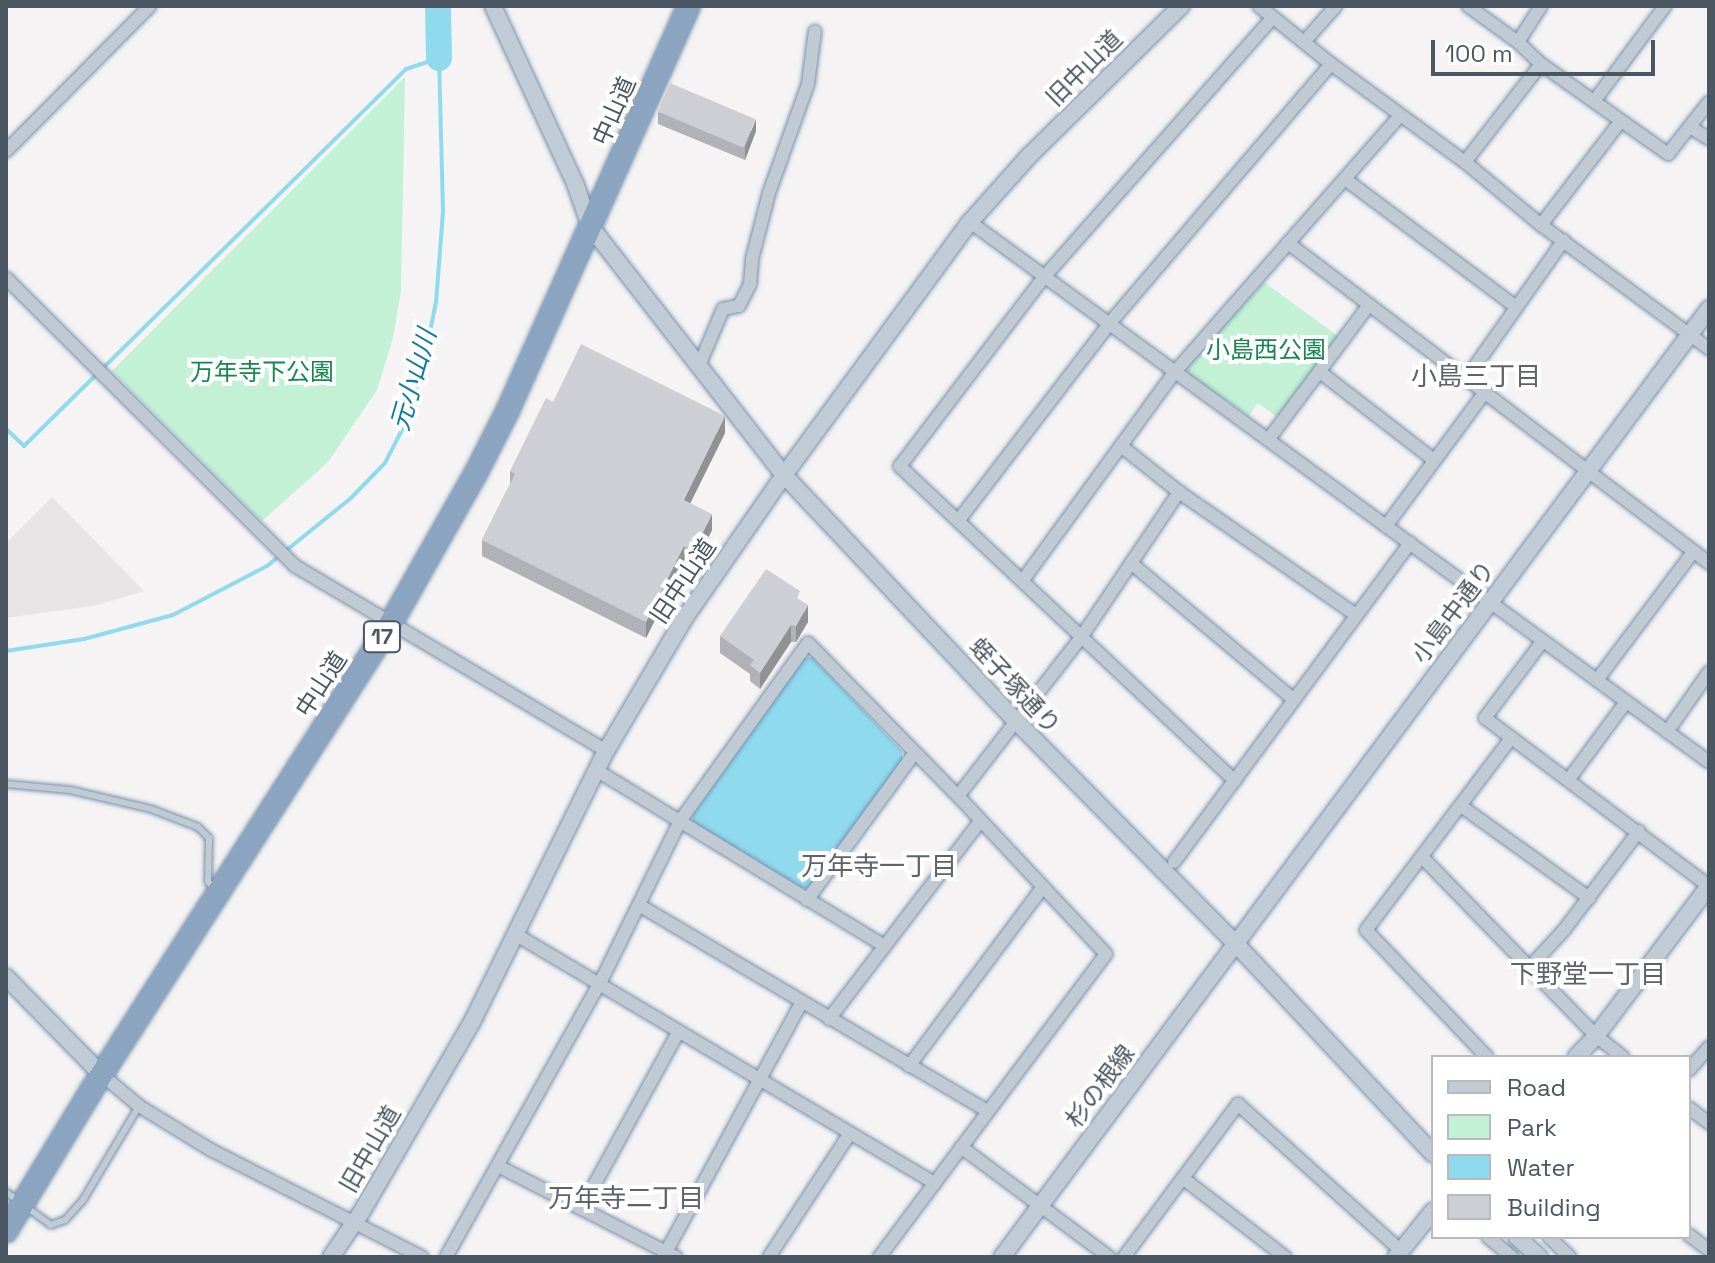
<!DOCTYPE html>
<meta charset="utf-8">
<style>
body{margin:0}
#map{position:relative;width:1715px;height:1263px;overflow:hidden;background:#f5f3f3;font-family:"Space Grotesk","Noto Sans JP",sans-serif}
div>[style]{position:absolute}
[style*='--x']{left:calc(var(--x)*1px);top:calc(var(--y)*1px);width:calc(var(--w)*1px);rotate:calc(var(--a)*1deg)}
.education>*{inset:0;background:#e6e4e5}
.green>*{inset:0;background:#c3f1d5}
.water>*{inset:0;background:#90daee}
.stream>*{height:4px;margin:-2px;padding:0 2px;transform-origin:2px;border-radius:2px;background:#90daee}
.river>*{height:26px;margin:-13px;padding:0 13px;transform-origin:13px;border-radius:13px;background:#90daee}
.roads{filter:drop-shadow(0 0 2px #7690ad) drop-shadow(0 0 2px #7690ad)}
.lane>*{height:6px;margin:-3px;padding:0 3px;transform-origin:3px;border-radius:3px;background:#c1cad2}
.street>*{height:12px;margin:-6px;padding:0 6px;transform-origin:6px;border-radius:6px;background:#c1cad2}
.secondary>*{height:16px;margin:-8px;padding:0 8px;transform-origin:8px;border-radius:8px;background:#c1cbd6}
.highway>*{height:22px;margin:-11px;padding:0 11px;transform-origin:11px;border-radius:11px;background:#8ba5c1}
.wall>*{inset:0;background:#b0b2b7}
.shaded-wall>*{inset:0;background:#909195}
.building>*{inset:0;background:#cdcfd5;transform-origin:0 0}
span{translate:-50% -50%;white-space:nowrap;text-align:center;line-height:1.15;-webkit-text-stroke:8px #fff;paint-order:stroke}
.shield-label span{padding:2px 6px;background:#fff;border:2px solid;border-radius:6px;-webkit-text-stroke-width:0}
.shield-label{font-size:22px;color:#4a5661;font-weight:700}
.street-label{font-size:24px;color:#4a5661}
.park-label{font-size:24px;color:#17864f}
.neighbourhood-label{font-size:26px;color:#5f6368}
.water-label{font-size:26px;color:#0c7c9b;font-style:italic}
.frame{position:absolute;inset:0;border:8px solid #4a5661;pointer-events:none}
.legend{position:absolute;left:1431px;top:1055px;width:260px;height:184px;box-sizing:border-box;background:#fff;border:2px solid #b7bbc0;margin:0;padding:10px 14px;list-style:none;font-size:24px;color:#4a5661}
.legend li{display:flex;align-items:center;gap:16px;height:40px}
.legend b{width:40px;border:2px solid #b7bbc0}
.scale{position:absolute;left:1431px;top:40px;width:224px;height:36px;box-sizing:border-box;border:4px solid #4a5661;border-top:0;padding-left:10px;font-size:24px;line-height:28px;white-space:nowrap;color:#4a5661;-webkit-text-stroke:6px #fff;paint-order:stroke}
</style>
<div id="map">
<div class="education">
<i style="clip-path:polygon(52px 497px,144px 591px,98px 605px,6px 618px,6px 543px)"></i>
</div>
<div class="green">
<i style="clip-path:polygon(405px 77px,401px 291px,393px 338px,377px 390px,328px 462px,262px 521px,112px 371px)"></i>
<i style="clip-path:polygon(1264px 282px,1338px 336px,1277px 417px,1258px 403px,1249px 416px,1188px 374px,1188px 364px)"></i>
</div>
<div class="water">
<i style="clip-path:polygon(812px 657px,902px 751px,902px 764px,809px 888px,801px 888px,693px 823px,692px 816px,804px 658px)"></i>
</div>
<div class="stream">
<i style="--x:6;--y:429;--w:25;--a:43"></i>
<i style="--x:24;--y:446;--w:537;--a:-44.62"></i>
<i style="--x:406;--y:69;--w:35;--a:-18"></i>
<i style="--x:439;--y:58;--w:154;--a:88.5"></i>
<i style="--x:443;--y:212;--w:90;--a:94.4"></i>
<i style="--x:436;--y:302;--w:76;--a:101.5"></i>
<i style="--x:421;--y:376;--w:48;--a:108.1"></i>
<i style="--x:406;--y:422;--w:46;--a:117.1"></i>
<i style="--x:385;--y:463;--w:49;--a:134.2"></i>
<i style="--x:351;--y:498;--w:108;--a:141"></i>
<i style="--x:267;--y:566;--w:106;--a:152.5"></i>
<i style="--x:173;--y:615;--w:92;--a:164.9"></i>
<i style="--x:84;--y:639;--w:79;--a:171.3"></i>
</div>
<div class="river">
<i style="--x:438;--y:6;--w:52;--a:88.9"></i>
</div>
<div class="roads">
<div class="lane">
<i style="--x:6;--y:784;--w:64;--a:5.4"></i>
<i style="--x:70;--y:790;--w:83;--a:13.2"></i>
<i style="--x:151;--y:809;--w:50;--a:21"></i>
<i style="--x:198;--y:827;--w:16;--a:45"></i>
<i style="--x:209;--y:838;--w:44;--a:91.3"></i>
<i style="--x:208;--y:882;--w:11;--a:41"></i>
<i style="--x:6;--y:1192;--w:56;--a:36.3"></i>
<i style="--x:51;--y:1225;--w:15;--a:-20"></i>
<i style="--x:65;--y:1220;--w:27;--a:-48"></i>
<i style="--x:83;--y:1200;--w:109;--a:-59.2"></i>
</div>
<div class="street">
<i style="--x:1259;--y:6;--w:92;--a:38.9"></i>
<i style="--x:1331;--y:64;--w:166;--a:36.2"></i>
<i style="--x:1465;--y:162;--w:99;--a:39.7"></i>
<i style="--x:1541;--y:225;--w:209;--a:36.4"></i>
<i style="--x:1468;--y:6;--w:62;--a:35.8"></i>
<i style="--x:1518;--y:42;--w:32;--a:44"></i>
<i style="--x:1541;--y:64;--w:156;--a:35.3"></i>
<i style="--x:1668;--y:154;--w:66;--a:-51.7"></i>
<i style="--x:1304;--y:42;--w:48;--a:-48.4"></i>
<i style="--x:1518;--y:42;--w:43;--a:-57.4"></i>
<i style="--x:1595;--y:100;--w:117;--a:-53.3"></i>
<i style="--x:1690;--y:127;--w:22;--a:32"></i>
<i style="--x:6;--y:151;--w:204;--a:-45.2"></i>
<i style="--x:1465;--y:162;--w:124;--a:-52.2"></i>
<i style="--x:1345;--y:179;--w:214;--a:36.8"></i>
<i style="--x:970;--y:222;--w:915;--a:36.16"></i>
<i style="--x:1541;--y:225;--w:130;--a:-52.5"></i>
<i style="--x:1288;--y:243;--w:529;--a:37.24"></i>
<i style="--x:6;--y:278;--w:408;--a:44.9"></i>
<i style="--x:295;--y:566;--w:362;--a:30.7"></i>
<i style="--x:699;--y:366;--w:62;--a:-67.2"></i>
<i style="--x:723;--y:309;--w:16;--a:-11"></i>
<i style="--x:739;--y:306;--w:25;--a:-63"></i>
<i style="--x:750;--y:284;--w:25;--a:-85"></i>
<i style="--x:752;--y:259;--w:68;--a:-75.6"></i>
<i style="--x:769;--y:193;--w:116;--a:-70.3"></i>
<i style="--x:808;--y:84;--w:53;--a:-82.5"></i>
<i style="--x:1320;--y:372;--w:144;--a:37.7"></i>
<i style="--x:1468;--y:376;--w:166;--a:-54.8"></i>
<i style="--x:1268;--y:440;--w:169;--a:-53.2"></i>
<i style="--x:1121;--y:446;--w:74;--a:38.4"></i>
<i style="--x:1179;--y:492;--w:216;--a:34.8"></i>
<i style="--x:958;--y:521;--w:248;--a:-52.5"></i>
<i style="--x:1109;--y:324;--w:342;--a:-49.5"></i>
<i style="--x:1386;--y:526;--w:168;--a:-53.5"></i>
<i style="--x:1131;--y:563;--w:212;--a:40"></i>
<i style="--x:1023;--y:580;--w:256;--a:-53.9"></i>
<i style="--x:1174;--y:373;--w:342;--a:-48.7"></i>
<i style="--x:1542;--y:642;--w:95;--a:126.9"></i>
<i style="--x:1485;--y:718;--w:280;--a:36.9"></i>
<i style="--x:1597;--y:680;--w:161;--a:-53.1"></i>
<i style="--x:1667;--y:732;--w:73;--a:-55"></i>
<i style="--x:596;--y:770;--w:338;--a:31.4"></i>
<i style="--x:1569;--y:779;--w:96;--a:-53.5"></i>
<i style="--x:1235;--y:781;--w:460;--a:-136.8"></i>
<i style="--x:900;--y:466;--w:238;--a:-52.7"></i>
<i style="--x:1044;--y:277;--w:346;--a:-48.6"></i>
<i style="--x:958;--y:796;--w:202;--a:-52.2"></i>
<i style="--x:1082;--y:636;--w:174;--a:-56"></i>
<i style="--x:1461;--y:806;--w:158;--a:35.7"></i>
<i style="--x:1423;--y:858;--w:248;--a:45.8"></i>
<i style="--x:1596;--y:1036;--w:34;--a:38"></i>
<i style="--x:1174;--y:862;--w:397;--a:-53.5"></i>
<i style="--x:807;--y:900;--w:181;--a:-53.8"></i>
<i style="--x:639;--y:905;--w:404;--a:30.6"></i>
<i style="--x:515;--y:934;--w:488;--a:30.7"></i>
<i style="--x:1529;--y:968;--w:52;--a:-47.4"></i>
<i style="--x:1564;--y:930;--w:124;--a:-52.9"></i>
<i style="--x:829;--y:1019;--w:250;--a:-52.6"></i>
<i style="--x:1487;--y:1057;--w:175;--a:-133.6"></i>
<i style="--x:1366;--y:930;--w:241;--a:-52.9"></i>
<i style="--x:909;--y:1066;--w:224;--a:-53.2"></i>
<i style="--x:1689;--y:1070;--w:30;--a:-49"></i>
<i style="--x:101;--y:1074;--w:50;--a:40.1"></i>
<i style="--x:139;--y:1106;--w:84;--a:31.4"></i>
<i style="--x:211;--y:1150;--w:237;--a:26.9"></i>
<i style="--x:1689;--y:1108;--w:25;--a:37"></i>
<i style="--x:961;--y:1147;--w:184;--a:36.6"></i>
<i style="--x:498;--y:1166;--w:200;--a:27.1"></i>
<i style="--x:1184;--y:1179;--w:128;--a:37.7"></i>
<i style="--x:581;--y:1209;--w:203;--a:-61.2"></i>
<i style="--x:1689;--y:1235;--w:25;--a:37"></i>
<i style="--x:1488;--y:1237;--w:31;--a:40"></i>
<i style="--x:1549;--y:1237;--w:29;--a:44"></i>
<i style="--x:666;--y:1252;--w:285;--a:-61.5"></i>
<i style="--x:446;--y:1257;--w:314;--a:-60.7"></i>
<i style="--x:600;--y:983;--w:181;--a:-63.7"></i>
<i style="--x:680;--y:821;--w:219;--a:-54.3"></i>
<i style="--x:808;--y:643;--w:214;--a:45.6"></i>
<i style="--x:958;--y:796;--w:216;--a:46.9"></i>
<i style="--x:1106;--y:954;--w:379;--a:126.8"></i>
<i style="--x:769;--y:1257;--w:148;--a:-56.8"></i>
<i style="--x:1124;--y:1257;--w:191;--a:-53.3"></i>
<i style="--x:1238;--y:1104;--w:218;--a:42"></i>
</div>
<div class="secondary">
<i style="--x:493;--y:6;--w:198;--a:65.2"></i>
<i style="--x:576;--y:186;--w:42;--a:70.7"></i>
<i style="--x:590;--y:226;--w:316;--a:52.1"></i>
<i style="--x:784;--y:475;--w:337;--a:46.7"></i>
<i style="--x:1015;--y:720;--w:315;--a:45.4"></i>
<i style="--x:1236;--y:944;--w:288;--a:46.8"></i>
<i style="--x:6;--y:977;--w:136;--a:45.6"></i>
<i style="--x:1576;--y:1057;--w:29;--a:-46"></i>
<i style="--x:1596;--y:1036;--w:188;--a:-53"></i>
<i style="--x:1517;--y:1237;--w:30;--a:42"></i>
<i style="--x:331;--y:1257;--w:55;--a:-56"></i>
<i style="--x:362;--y:1211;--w:221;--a:-59.8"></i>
<i style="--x:473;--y:1020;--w:300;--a:-63.7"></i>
<i style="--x:606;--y:751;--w:153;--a:-59.4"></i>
<i style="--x:684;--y:619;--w:175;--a:-55.2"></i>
<i style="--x:784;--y:475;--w:314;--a:-53.7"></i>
<i style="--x:970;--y:222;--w:89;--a:-48.2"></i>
<i style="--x:1029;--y:156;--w:214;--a:-44.6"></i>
<i style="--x:1002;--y:1257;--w:1183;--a:-53.29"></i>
<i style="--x:1396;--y:1257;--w:59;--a:-51.2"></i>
</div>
<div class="highway">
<i style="--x:6;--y:1231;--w:164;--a:-58.7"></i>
<i style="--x:91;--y:1091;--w:556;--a:-57.34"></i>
<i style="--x:391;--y:623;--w:172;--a:-60.5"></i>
<i style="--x:476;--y:473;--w:71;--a:-63.1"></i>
<i style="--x:508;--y:410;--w:443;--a:-65.9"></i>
</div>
</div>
<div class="wall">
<i style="clip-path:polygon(658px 112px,756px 131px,745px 160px,658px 124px)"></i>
<i style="clip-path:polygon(725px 433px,690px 503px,712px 530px,694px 567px,684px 562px,646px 638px,482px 556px,482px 540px,510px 484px,510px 471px)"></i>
<i style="clip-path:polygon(800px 600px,808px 622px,796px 642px,791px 642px,760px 689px,750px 681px,750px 674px,720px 653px,720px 636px)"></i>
</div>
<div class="shaded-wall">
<i style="clip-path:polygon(756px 119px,756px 131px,745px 160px,745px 147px)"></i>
<i style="clip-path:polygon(725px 416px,725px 433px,684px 516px,684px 500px)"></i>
<i style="clip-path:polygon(712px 514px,712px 530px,694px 567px,694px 551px)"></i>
<i style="clip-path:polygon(684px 546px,684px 562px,646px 638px,646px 622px)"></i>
<i style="clip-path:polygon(808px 605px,808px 622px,796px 642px,796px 626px)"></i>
<i style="clip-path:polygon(791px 625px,791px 642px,760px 689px,760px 673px)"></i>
</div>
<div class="building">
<i style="left:670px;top:83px;width:93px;height:31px;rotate:23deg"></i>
<i style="clip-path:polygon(581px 344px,725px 416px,684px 500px,712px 514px,694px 551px,684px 546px,646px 622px,482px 540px,515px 474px,510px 471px,546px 398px,553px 402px)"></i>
<i style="clip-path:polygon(766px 569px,800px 591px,797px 598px,808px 605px,796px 626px,791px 625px,760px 673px,750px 665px,754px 660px,720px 636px)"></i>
</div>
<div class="shield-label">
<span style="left:382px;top:637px">17</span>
</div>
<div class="street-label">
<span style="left:1084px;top:68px;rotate:-45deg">旧中山道</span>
<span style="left:614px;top:111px;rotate:-66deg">中山道</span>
<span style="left:683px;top:581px;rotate:-56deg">旧中山道</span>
<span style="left:1453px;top:612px;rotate:-53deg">小島中通り</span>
<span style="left:321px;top:684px;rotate:-57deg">中山道</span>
<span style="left:1015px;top:686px;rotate:47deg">蛭子塚通り</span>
<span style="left:1100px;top:1086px;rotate:-53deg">杉の根線</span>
<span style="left:370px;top:1149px;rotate:-60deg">旧中山道</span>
</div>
<div class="park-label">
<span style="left:1266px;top:350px">小島西公園</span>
<span style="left:262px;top:372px">万年寺下公園</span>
</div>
<div class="neighbourhood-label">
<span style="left:1476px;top:377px">小島三丁目</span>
<span style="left:879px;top:867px">万年寺一丁目</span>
<span style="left:1588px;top:975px">下野堂一丁目</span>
<span style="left:626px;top:1199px">万年寺二丁目</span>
</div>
<div class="water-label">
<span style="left:414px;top:380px;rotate:-74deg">元小山川</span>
</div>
<div class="frame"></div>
<ul class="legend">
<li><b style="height:10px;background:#c1cbd6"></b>Road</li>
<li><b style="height:22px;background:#c3f1d5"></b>Park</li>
<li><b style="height:22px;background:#90daee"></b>Water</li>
<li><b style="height:22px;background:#cdcfd5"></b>Building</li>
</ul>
<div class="scale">100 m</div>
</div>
